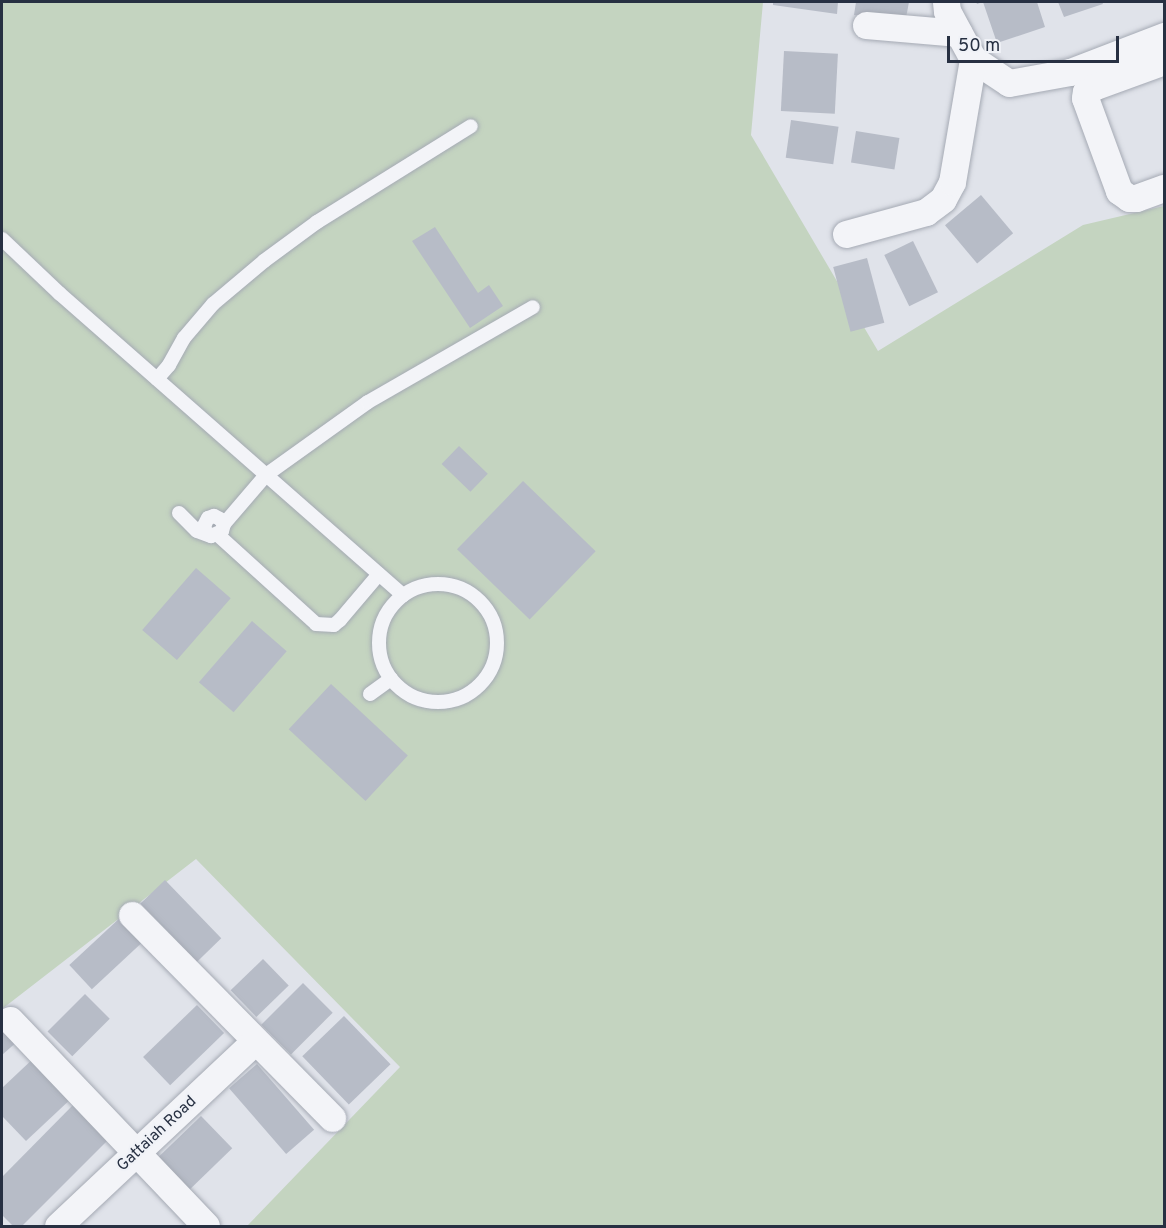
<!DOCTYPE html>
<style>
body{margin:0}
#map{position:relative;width:1166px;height:1228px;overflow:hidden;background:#e0e3ea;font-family:Overpass,sans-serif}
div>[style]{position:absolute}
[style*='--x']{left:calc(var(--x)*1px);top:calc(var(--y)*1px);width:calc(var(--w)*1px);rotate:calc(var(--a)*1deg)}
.green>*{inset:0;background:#c4d4c0}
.building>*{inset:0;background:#b7bcc7;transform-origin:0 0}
.roads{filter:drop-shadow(0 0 2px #a5aab4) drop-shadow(0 0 2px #a5aab4)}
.lane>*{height:14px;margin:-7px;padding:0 7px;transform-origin:7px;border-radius:7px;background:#f3f4f8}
.lane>.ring{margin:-7px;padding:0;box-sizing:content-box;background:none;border:14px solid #f3f4f8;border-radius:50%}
.street>*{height:27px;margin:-13.5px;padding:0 13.5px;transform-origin:13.5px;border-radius:13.5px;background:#f3f4f8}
span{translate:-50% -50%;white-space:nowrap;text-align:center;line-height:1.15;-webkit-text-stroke:4.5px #f0f2f7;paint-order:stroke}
.street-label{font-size:16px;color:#273042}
.frame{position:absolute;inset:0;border:3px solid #273042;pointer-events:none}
.scale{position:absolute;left:947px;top:36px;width:172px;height:27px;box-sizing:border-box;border:3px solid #273042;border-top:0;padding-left:8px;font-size:18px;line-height:21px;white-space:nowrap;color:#273042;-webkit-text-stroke:4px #f0f2f7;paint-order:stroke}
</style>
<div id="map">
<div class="green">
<i style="clip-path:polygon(2px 2px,763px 2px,751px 135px,878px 351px,1083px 225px,1164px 206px,1164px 1226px,247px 1226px,400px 1067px,196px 859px,2px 1009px)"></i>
</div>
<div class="building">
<i style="clip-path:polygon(773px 2px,838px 2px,837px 14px,773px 5px)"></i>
<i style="clip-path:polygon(856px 2px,909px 2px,905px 23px,854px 15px)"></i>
<i style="clip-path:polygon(976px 2px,1037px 2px,1045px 27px,997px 43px,983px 2px,977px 4px)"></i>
<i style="clip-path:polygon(1058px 2px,1102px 2px,1103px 4px,1064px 17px)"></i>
<i style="left:784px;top:51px;width:54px;height:60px;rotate:3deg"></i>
<i style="left:791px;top:120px;width:48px;height:38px;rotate:8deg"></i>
<i style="left:856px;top:131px;width:44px;height:32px;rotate:9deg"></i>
<i style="left:981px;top:195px;width:50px;height:47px;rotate:50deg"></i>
<i style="clip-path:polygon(435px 227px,478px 293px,489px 285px,503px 306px,470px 328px,412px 241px)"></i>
<i style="left:913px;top:241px;width:57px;height:32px;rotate:64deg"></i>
<i style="left:867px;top:258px;width:67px;height:35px;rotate:75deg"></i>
<i style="left:459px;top:446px;width:40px;height:25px;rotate:44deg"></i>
<i style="left:523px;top:481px;width:101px;height:95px;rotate:44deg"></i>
<i style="left:196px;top:568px;width:46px;height:82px;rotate:41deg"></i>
<i style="left:252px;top:621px;width:46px;height:81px;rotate:41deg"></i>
<i style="left:331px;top:684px;width:105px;height:62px;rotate:43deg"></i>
<i style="left:165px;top:880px;width:81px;height:34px;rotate:46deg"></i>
<i style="left:122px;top:916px;width:33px;height:72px;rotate:47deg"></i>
<i style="left:263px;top:959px;width:37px;height:45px;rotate:46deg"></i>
<i style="left:303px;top:983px;width:42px;height:59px;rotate:45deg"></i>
<i style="left:85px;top:994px;width:35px;height:53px;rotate:45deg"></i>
<i style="left:197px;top:1005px;width:39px;height:75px;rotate:46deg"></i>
<i style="left:344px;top:1016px;width:67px;height:58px;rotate:46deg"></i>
<i style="clip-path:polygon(2px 1020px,19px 1040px,2px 1055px)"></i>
<i style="clip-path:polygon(36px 1056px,74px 1096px,26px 1141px,2px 1116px,2px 1088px)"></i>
<i style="left:257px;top:1064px;width:87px;height:37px;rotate:49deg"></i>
<i style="clip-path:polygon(75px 1103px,110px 1138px,22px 1226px,13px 1226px,2px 1215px,2px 1177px)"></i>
<i style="left:201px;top:1116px;width:45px;height:71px;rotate:46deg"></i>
</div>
<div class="roads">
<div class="lane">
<i style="--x:2;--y:239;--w:79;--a:43.5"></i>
<i style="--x:59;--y:293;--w:458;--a:41.3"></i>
<i style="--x:157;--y:379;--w:18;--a:-49"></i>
<i style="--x:169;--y:365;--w:31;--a:-61"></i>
<i style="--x:184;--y:338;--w:45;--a:-49.5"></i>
<i style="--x:213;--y:304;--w:67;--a:-40.1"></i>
<i style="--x:264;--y:261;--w:66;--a:-36.3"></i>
<i style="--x:317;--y:222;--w:181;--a:-31.9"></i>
<i style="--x:179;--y:513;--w:25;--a:45"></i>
<i style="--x:197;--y:531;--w:15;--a:20"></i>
<i style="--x:211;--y:536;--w:12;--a:-24"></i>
<i style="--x:222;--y:531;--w:7;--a:-74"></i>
<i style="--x:224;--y:524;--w:6;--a:-129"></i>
<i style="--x:220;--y:519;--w:7;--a:-153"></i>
<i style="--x:214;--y:516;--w:6;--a:162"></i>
<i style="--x:208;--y:518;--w:9;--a:117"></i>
<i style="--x:204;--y:526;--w:6;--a:72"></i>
<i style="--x:224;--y:524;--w:65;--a:-49.4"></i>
<i style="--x:266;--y:475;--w:125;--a:-35.6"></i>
<i style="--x:368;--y:402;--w:190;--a:-29.9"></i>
<i style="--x:218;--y:535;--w:132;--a:42.2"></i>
<i style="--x:316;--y:624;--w:18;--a:3"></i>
<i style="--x:334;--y:625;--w:8;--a:-40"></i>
<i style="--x:340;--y:620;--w:60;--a:-49.7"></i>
<i class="ring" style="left:379px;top:584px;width:104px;height:104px"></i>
<i style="--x:370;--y:694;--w:26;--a:-36"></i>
</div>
<div class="street">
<i style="--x:946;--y:2;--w:9;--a:84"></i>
<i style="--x:947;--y:11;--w:55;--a:61.6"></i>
<i style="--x:973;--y:59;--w:43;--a:33.7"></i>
<i style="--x:1009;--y:83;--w:62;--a:-10.2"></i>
<i style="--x:1070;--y:72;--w:101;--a:-21"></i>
<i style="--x:866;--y:25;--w:93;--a:4.9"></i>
<i style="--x:1164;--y:61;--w:76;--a:159.9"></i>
<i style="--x:1093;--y:87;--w:9;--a:144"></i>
<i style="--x:1086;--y:92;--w:6;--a:99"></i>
<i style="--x:1085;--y:98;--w:99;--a:69.9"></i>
<i style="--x:1119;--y:191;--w:12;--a:35"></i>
<i style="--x:1129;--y:198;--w:7;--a:0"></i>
<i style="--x:1136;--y:198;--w:30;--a:-20"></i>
<i style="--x:846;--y:234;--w:83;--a:-15.4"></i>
<i style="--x:926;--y:212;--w:21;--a:-37"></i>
<i style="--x:943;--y:199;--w:19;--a:-62"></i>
<i style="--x:952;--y:182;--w:125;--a:-80.3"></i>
<i style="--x:132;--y:915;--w:285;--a:45.4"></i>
<i style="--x:10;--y:1020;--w:284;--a:46.4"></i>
<i style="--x:58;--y:1226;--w:270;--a:-43.2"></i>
</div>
</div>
<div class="street-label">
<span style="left:157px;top:1134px;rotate:-43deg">Gattaiah Road</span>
</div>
<div class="frame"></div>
<div class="scale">50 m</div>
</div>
